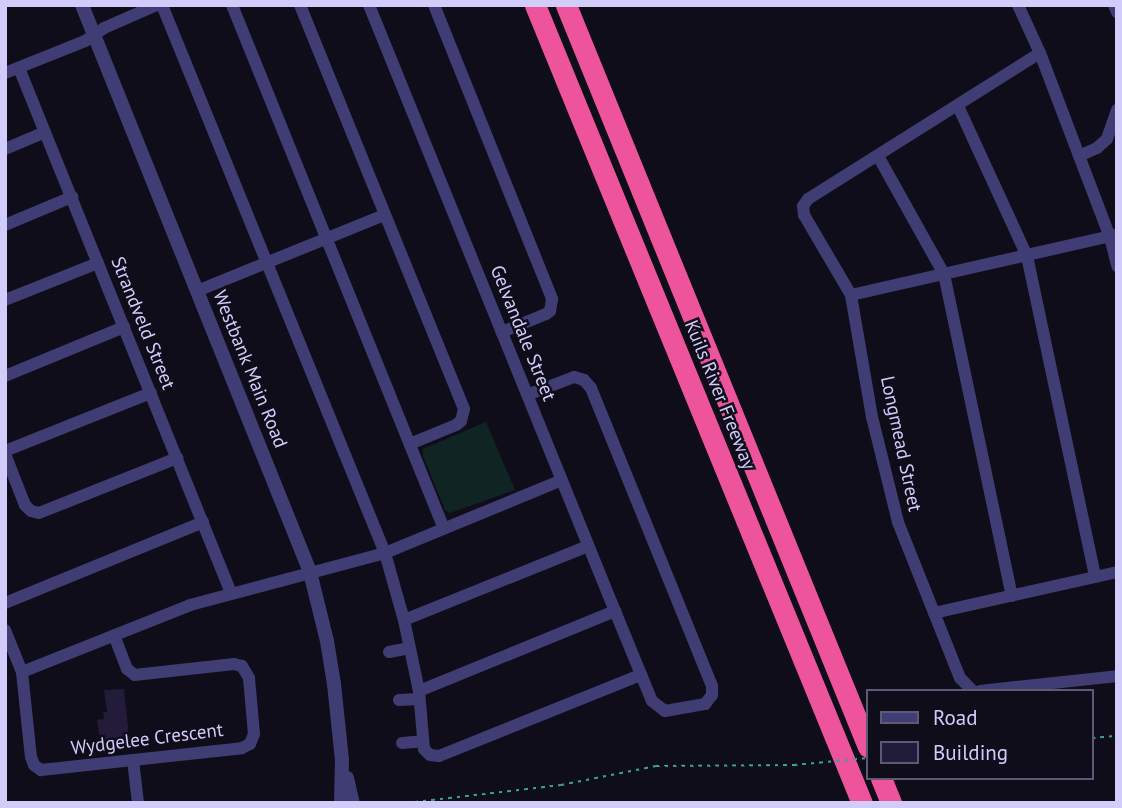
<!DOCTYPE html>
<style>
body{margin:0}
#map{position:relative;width:1122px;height:808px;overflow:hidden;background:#100d1b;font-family:"PT Sans",sans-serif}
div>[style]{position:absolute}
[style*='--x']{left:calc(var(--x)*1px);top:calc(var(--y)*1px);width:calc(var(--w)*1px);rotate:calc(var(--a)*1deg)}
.green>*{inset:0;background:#112424}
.building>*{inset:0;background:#221b3a}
.path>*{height:2px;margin-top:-1px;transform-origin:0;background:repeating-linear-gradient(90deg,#39a19c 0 3.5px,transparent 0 8.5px)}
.minor>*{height:12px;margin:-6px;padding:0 6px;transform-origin:6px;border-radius:6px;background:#403d75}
.tertiary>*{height:14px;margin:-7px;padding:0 7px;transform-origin:7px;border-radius:7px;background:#403d75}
.motorway>*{height:21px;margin:-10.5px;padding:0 10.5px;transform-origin:10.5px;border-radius:10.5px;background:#ed549c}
.path-bridge>*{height:2px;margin-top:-1px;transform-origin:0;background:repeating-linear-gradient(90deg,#39a19c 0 3.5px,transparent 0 8.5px)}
span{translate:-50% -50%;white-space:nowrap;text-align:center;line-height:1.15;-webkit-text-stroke:5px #100d1b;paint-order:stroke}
.street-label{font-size:19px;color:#d2ccfa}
.frame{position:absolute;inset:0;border:7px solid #d2ccfa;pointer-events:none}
.legend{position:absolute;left:866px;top:689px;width:228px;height:91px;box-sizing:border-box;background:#100d1b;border:2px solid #5e5974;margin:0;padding:9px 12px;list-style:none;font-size:21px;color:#d2ccfa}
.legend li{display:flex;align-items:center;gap:14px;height:35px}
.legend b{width:35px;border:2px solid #5e5974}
</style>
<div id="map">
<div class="green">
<i style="clip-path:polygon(486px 422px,515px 490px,450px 513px,445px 510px,423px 456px,423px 449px)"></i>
</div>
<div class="building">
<i style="clip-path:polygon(124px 689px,129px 737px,100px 741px,97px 720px,104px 719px,103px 712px,107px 712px,104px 690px)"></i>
</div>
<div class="path">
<i style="--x:1092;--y:738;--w:25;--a:-5"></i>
<i style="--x:406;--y:803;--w:156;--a:-6.6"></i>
<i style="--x:561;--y:785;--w:97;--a:-11.3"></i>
<i style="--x:656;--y:766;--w:138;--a:-0.4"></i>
</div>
<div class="minor">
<i style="--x:162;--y:5;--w:592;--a:67.86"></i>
<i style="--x:385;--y:553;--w:70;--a:74.2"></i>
<i style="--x:404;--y:620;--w:73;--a:78.1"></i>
<i style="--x:419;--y:691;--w:58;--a:85.1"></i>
<i style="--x:424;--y:749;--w:8;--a:45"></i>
<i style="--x:430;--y:755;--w:9;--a:6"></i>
<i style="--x:439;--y:756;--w:218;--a:-21.9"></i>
<i style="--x:232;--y:5;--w:565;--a:67.97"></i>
<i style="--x:300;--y:5;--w:436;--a:67.9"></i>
<i style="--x:464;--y:409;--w:12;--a:104"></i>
<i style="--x:461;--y:421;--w:6;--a:141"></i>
<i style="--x:456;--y:425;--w:50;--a:157.6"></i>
<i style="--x:369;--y:5;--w:654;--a:67.91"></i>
<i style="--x:615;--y:611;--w:97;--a:67.7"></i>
<i style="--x:652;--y:701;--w:16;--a:38"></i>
<i style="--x:665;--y:711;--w:41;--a:-9.9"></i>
<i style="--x:705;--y:704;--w:11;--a:-52"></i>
<i style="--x:712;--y:695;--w:9;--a:-90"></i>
<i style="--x:712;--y:686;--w:322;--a:-112.1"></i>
<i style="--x:591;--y:388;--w:11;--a:-131"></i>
<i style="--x:584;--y:380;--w:10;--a:-163"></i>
<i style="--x:574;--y:377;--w:50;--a:159"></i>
<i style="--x:434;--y:5;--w:317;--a:68.1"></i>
<i style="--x:552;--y:299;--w:12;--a:99"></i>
<i style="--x:550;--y:311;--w:5;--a:143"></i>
<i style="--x:546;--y:314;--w:48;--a:157.8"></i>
<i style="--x:1018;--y:5;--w:53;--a:65.4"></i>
<i style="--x:1040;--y:53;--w:197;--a:69.2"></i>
<i style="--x:1110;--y:237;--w:30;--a:76"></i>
<i style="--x:1114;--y:5;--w:8;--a:67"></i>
<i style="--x:19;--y:68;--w:566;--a:68.01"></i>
<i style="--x:5;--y:73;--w:86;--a:-21.8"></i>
<i style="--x:85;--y:41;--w:23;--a:-34"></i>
<i style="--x:104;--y:28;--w:58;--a:-23.5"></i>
<i style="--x:958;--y:106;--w:165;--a:65.3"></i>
<i style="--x:1027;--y:256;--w:328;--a:78"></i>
<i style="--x:5;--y:149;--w:43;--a:-23"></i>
<i style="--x:878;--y:156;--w:135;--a:60.8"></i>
<i style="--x:944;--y:274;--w:329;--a:78.1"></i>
<i style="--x:1079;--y:156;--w:20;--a:-24"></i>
<i style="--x:1097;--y:148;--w:13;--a:-42"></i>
<i style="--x:1107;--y:139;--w:31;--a:-71"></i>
<i style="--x:5;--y:225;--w:73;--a:-22.7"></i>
<i style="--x:197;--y:291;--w:202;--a:-22.1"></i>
<i style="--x:851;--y:295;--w:272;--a:-12.8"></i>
<i style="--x:5;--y:300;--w:100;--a:-21.7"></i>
<i style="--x:5;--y:376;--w:129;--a:-22.4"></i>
<i style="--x:5;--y:451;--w:157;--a:-21.7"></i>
<i style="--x:5;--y:454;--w:55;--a:68.6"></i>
<i style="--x:25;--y:505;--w:8;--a:45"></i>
<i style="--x:31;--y:511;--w:8;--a:14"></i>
<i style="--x:39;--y:513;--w:149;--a:-21.7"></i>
<i style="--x:5;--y:603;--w:214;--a:-22.2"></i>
<i style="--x:934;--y:613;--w:188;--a:-12.6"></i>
<i style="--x:404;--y:620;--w:198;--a:-21.9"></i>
<i style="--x:5;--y:630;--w:45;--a:68"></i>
<i style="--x:22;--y:672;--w:181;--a:-21.7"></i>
<i style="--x:190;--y:605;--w:202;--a:-14.9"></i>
<i style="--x:385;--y:553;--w:191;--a:-22.4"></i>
<i style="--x:389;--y:652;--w:21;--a:-11"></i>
<i style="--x:22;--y:672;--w:85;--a:84"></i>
<i style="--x:31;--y:757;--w:9;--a:69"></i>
<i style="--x:34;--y:765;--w:9;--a:36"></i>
<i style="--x:41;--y:770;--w:202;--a:-6.2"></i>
<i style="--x:242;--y:748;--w:9;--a:-27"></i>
<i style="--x:250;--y:744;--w:11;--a:-68"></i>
<i style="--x:254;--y:734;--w:56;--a:-95.1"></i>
<i style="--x:249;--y:678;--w:14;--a:-120"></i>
<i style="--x:242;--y:666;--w:8;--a:-166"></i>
<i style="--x:234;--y:664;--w:100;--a:173.7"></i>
<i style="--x:135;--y:675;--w:10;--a:-143"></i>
<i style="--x:127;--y:669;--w:36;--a:-111"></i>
<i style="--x:419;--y:691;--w:212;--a:-22.2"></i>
<i style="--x:973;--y:691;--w:18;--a:-135"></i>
<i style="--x:960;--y:678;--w:168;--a:-111.7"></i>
<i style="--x:898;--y:522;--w:108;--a:-103.9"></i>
<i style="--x:872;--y:417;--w:124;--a:-99.8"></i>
<i style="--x:851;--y:295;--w:93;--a:-120.4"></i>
<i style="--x:804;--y:215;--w:9;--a:-96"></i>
<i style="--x:803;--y:206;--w:9;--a:-54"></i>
<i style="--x:808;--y:199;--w:274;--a:-32.2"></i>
<i style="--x:980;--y:691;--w:138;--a:-6.2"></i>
<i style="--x:399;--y:700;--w:20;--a:-3"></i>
<i style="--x:402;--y:743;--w:21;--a:-5"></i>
<i style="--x:133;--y:760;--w:43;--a:83.4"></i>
</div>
<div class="tertiary">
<i style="--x:82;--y:5;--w:611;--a:68.09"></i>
<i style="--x:310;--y:572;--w:71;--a:76.2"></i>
<i style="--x:327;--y:641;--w:44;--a:80.8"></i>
<i style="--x:334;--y:684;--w:76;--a:84"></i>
<i style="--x:342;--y:760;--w:43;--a:91.3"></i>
<i style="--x:347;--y:778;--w:26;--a:77"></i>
</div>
<div class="motorway">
<i style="--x:535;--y:5;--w:862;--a:67.72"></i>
<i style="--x:566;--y:5;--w:801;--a:67.85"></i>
<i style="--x:881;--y:778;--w:27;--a:68"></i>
</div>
<div class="path-bridge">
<i style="--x:794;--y:765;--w:74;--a:-5.4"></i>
</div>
<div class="street-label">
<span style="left:143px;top:323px;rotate:68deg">Strandveld Street</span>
<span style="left:523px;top:333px;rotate:68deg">Gelvandale Street</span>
<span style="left:250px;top:369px;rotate:68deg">Westbank Main Road</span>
<span style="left:720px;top:395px;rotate:68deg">Kuils River Freeway</span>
<span style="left:901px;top:444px;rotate:78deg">Longmead Street</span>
<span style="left:147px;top:739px;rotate:-7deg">Wydgelee Crescent</span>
</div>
<div class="frame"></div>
<ul class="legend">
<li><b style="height:9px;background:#403d75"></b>Road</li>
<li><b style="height:19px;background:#221b3a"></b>Building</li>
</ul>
</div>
